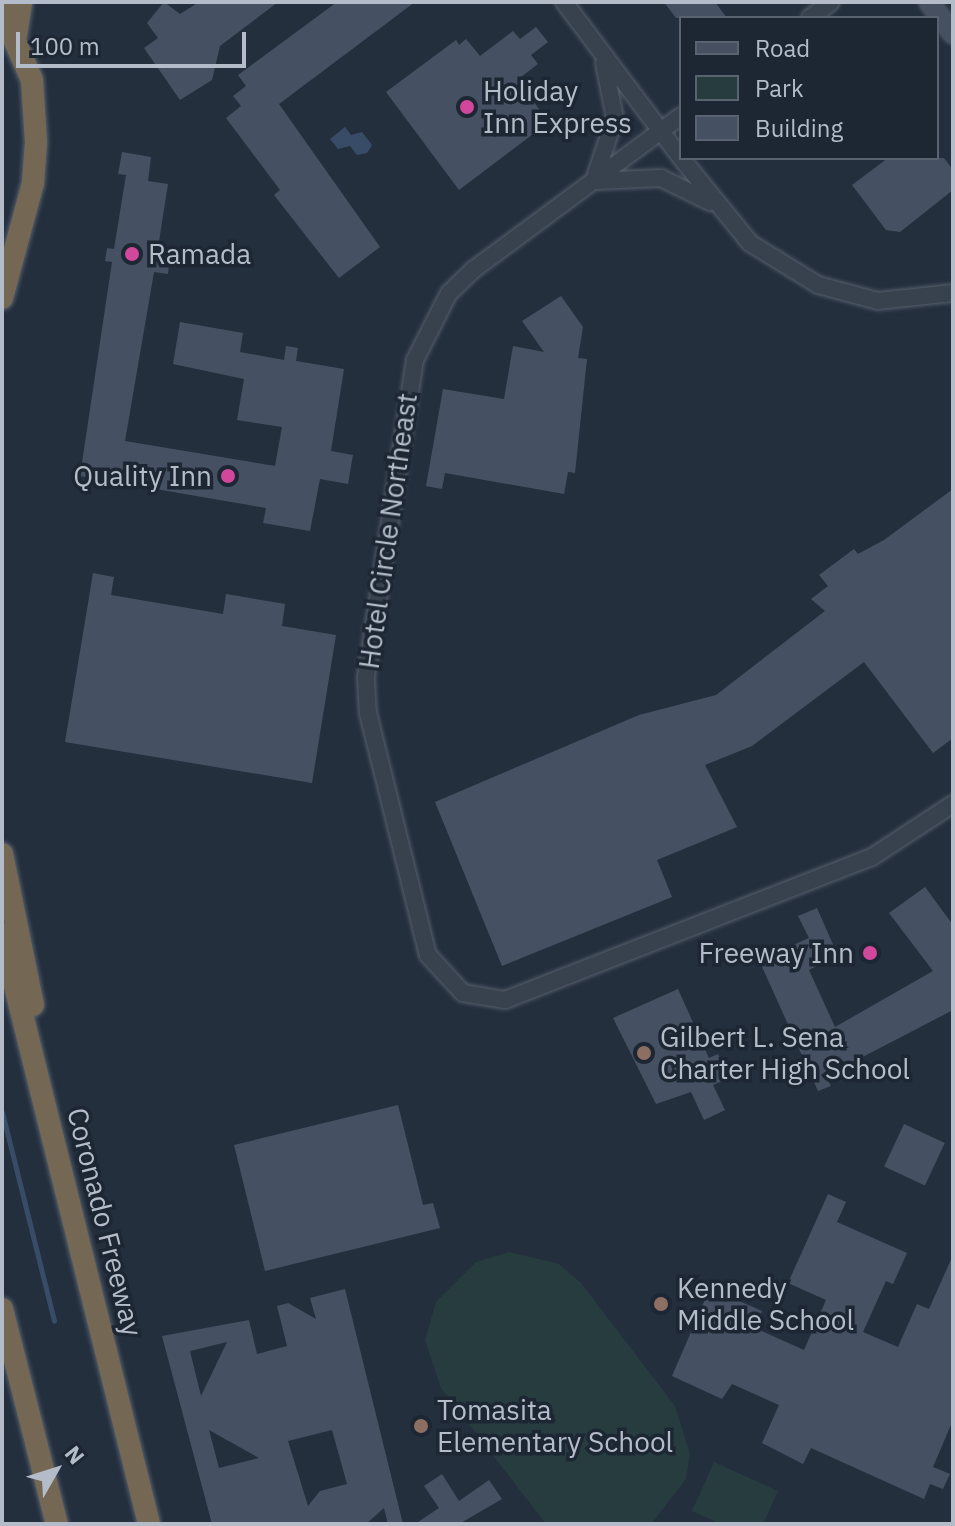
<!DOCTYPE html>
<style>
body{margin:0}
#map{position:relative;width:955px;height:1526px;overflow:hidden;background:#242f3e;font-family:"IBM Plex Sans",sans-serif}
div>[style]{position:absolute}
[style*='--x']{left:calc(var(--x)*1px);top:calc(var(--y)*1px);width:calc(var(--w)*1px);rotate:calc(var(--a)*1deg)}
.green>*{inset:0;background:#263c3f}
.water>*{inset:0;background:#394c67}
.stream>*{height:5px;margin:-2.5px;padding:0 2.5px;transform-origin:2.5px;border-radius:2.5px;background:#394c67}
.building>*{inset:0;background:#455162;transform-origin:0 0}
.roads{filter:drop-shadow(0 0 2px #565f6c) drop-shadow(0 0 2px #565f6c)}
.tertiary>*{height:16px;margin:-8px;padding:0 8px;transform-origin:8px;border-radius:8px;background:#38414e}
.secondary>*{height:18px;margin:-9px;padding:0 9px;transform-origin:9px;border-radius:9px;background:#465061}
.motorway>*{height:22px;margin:-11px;padding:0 11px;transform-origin:11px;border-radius:11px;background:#746855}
.dots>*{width:22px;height:22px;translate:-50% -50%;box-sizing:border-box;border:4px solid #1d2633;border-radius:50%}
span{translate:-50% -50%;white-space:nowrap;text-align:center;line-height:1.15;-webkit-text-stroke:7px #1d2633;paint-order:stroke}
.poi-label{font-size:28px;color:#b4bcc9}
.left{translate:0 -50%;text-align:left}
.right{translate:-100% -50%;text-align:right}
.street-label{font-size:28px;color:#b4bcc9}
.frame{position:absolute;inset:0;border:4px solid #b4bcc9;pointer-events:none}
.legend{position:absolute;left:679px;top:16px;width:260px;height:144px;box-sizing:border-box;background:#1d2633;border:2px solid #59626f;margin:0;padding:10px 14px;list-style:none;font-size:24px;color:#b4bcc9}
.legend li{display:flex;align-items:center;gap:16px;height:40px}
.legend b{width:40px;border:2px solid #59626f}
.north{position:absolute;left:16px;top:1430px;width:80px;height:80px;-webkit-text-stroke:6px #1d2633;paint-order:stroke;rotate:51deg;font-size:22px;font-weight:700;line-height:32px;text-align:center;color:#b4bcc9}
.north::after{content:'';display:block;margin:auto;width:28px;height:36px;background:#b4bcc9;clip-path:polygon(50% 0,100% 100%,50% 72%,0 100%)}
.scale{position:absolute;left:16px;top:32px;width:230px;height:36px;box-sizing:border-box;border:4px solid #b4bcc9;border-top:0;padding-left:10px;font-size:24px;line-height:28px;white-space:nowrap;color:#b4bcc9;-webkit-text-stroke:6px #1d2633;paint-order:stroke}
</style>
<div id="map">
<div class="green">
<i style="clip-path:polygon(509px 1252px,559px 1264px,581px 1283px,675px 1406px,690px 1454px,686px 1479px,651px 1524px,546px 1524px,441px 1388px,425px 1340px,436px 1302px,476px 1262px)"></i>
<i style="clip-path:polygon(714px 1462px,778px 1491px,763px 1524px,721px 1524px,692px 1511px)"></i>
</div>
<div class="water">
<i style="clip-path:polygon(345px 127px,351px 135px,362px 132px,372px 145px,367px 153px,357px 155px,350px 146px,338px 149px,330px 139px)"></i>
</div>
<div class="stream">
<i style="--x:2;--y:1112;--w:215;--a:76"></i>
</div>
<div class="building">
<i style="clip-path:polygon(164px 2px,180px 14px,199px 2px,278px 2px,220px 46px,212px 80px,180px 100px,144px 48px,158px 38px,147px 23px)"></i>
<i style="clip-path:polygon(337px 2px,415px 2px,279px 104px,380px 247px,339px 278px,274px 195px,280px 190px,226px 118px,241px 106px,233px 96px,246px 86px,238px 75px)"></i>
<i style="clip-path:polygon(664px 2px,715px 2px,727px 18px,676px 18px)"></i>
<i style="clip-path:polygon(536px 27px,548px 42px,531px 55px,538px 64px,517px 80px,549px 122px,459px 190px,386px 92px,456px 40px,459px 45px,466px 39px,480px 56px,513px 31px,520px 39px)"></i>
<i style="clip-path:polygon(122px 152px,151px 157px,148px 181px,168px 184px,157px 254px,170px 256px,168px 274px,154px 272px,125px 441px,275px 466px,282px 427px,237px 420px,244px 379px,173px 364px,180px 322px,243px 333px,240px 352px,284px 360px,286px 346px,298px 348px,296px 361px,344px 369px,331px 451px,353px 455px,348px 484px,320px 479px,310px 531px,263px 523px,266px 508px,80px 476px,112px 262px,105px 261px,107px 248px,114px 249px,126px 175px,118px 174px)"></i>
<i style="clip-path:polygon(888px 158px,944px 158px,953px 170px,953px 190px,900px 232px,886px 230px,852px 185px)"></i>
<i style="clip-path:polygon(561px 296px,583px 327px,578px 358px,587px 359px,575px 473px,568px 472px,564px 494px,445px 473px,442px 489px,426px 486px,443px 389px,504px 399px,513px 346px,544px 352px,522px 321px)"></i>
<i style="clip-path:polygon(953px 489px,953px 738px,933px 753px,864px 662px,752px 746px,705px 765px,737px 827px,657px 860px,672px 897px,502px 966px,435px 802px,639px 715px,716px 695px,825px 611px,811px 599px,828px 586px,819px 575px,854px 549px,858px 554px,884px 540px)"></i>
<i style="clip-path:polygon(93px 573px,114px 577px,111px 595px,223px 614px,226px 594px,285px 604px,282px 626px,336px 635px,312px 783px,65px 742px)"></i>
<i style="clip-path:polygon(925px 887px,953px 925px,953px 1010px,826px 1076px,831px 1086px,818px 1091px,759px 960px,809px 938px,798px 916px,817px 908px,835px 949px,827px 952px,830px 959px,809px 970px,835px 1027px,933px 971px,889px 913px)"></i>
<i style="clip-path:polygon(678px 989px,709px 1058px,718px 1054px,729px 1078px,713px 1085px,725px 1110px,704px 1120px,691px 1092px,656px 1104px,613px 1018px)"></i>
<i style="clip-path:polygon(398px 1105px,423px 1205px,433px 1203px,440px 1228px,265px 1271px,234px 1145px)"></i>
<i style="left:904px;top:1124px;width:45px;height:47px;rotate:25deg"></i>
<i style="clip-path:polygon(828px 1194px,846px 1202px,837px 1222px,907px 1253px,893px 1284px,886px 1281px,863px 1332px,898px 1347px,917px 1304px,929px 1309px,953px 1255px,953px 1420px,933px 1467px,950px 1474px,943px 1489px,930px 1484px,924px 1499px,811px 1448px,803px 1464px,762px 1443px,779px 1405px,732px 1384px,722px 1399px,672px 1376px,710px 1288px,762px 1311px,755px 1328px,804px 1350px,826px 1300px,788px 1283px)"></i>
<i style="clip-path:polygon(evenodd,345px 1289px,403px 1524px,388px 1524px,384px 1508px,366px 1524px,212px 1524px,162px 1336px,249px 1320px,257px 1354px,287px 1346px,277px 1306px,288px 1303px,316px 1319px,310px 1298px,345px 1289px,227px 1342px,201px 1396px,190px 1351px,227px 1342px,345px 1289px,209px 1430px,259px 1458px,219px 1468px,209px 1430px,345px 1289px,332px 1430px,347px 1484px,320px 1491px,308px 1506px,288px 1441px,332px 1430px)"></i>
<i style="clip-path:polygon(442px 1474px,459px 1501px,489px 1480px,502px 1499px,459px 1524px,415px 1524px,439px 1508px,424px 1486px)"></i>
</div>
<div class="roads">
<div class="tertiary">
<i style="--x:564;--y:2;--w:195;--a:53.1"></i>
<i style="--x:810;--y:18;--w:26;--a:-37"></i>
<i style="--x:681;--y:116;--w:259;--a:143.5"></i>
<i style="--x:473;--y:270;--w:33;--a:136"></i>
<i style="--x:449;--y:293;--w:75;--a:116.9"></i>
<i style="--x:415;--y:360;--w:322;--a:98.8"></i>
<i style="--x:366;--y:678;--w:35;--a:87"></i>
<i style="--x:368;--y:713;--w:249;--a:76.1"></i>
<i style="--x:428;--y:955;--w:52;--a:47.4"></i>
<i style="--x:463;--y:993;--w:43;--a:9.5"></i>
<i style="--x:505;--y:1000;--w:394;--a:-21.3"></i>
<i style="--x:872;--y:857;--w:97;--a:-33.2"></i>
<i style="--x:681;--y:158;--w:109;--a:50.9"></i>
<i style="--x:750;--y:243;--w:80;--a:31.7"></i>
<i style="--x:818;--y:285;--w:62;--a:14.9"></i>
<i style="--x:878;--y:301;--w:75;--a:-6.1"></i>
<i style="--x:596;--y:174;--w:59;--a:-71.3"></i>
<i style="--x:615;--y:118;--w:56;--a:-101.3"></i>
<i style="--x:596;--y:181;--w:65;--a:-2.6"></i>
<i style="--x:661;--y:178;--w:55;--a:26.1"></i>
</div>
<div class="secondary">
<i style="--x:929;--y:2;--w:40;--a:53"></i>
</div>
<div class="motorway">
<i style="--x:2;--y:12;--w:74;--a:66.2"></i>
<i style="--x:32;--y:80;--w:62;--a:86.3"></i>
<i style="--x:36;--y:142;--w:41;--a:94.2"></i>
<i style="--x:33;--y:183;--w:119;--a:105.1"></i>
<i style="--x:16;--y:35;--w:33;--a:-81"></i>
<i style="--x:2;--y:854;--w:154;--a:78.4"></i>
<i style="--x:2;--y:934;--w:608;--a:76.01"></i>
<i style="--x:2;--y:1309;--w:222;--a:75.7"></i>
</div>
</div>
<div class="dots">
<i style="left:467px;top:107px;background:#d1479c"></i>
<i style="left:132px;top:254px;background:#d1479c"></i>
<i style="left:228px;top:476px;background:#d1479c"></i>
<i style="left:870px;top:953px;background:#d1479c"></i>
<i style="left:644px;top:1053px;background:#8d6e63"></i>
<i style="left:661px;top:1304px;background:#8d6e63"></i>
<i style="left:421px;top:1426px;background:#8d6e63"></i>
</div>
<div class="poi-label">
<span class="left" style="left:483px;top:107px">Holiday<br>Inn Express</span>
<span class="left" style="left:148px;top:254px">Ramada</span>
<span class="right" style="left:212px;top:476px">Quality Inn</span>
<span class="right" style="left:854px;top:953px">Freeway Inn</span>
<span class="left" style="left:660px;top:1053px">Gilbert L. Sena<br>Charter High School</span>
<span class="left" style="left:677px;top:1304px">Kennedy<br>Middle School</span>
<span class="left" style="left:437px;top:1426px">Tomasita<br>Elementary School</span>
</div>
<div class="street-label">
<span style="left:388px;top:531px;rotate:-82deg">Hotel Circle Northeast</span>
<span style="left:105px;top:1222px;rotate:76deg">Coronado Freeway</span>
</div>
<div class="frame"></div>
<ul class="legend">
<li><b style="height:10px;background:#465061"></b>Road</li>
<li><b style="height:22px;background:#263c3f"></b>Park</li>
<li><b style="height:22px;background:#455162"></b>Building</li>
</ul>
<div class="north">N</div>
<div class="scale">100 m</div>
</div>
